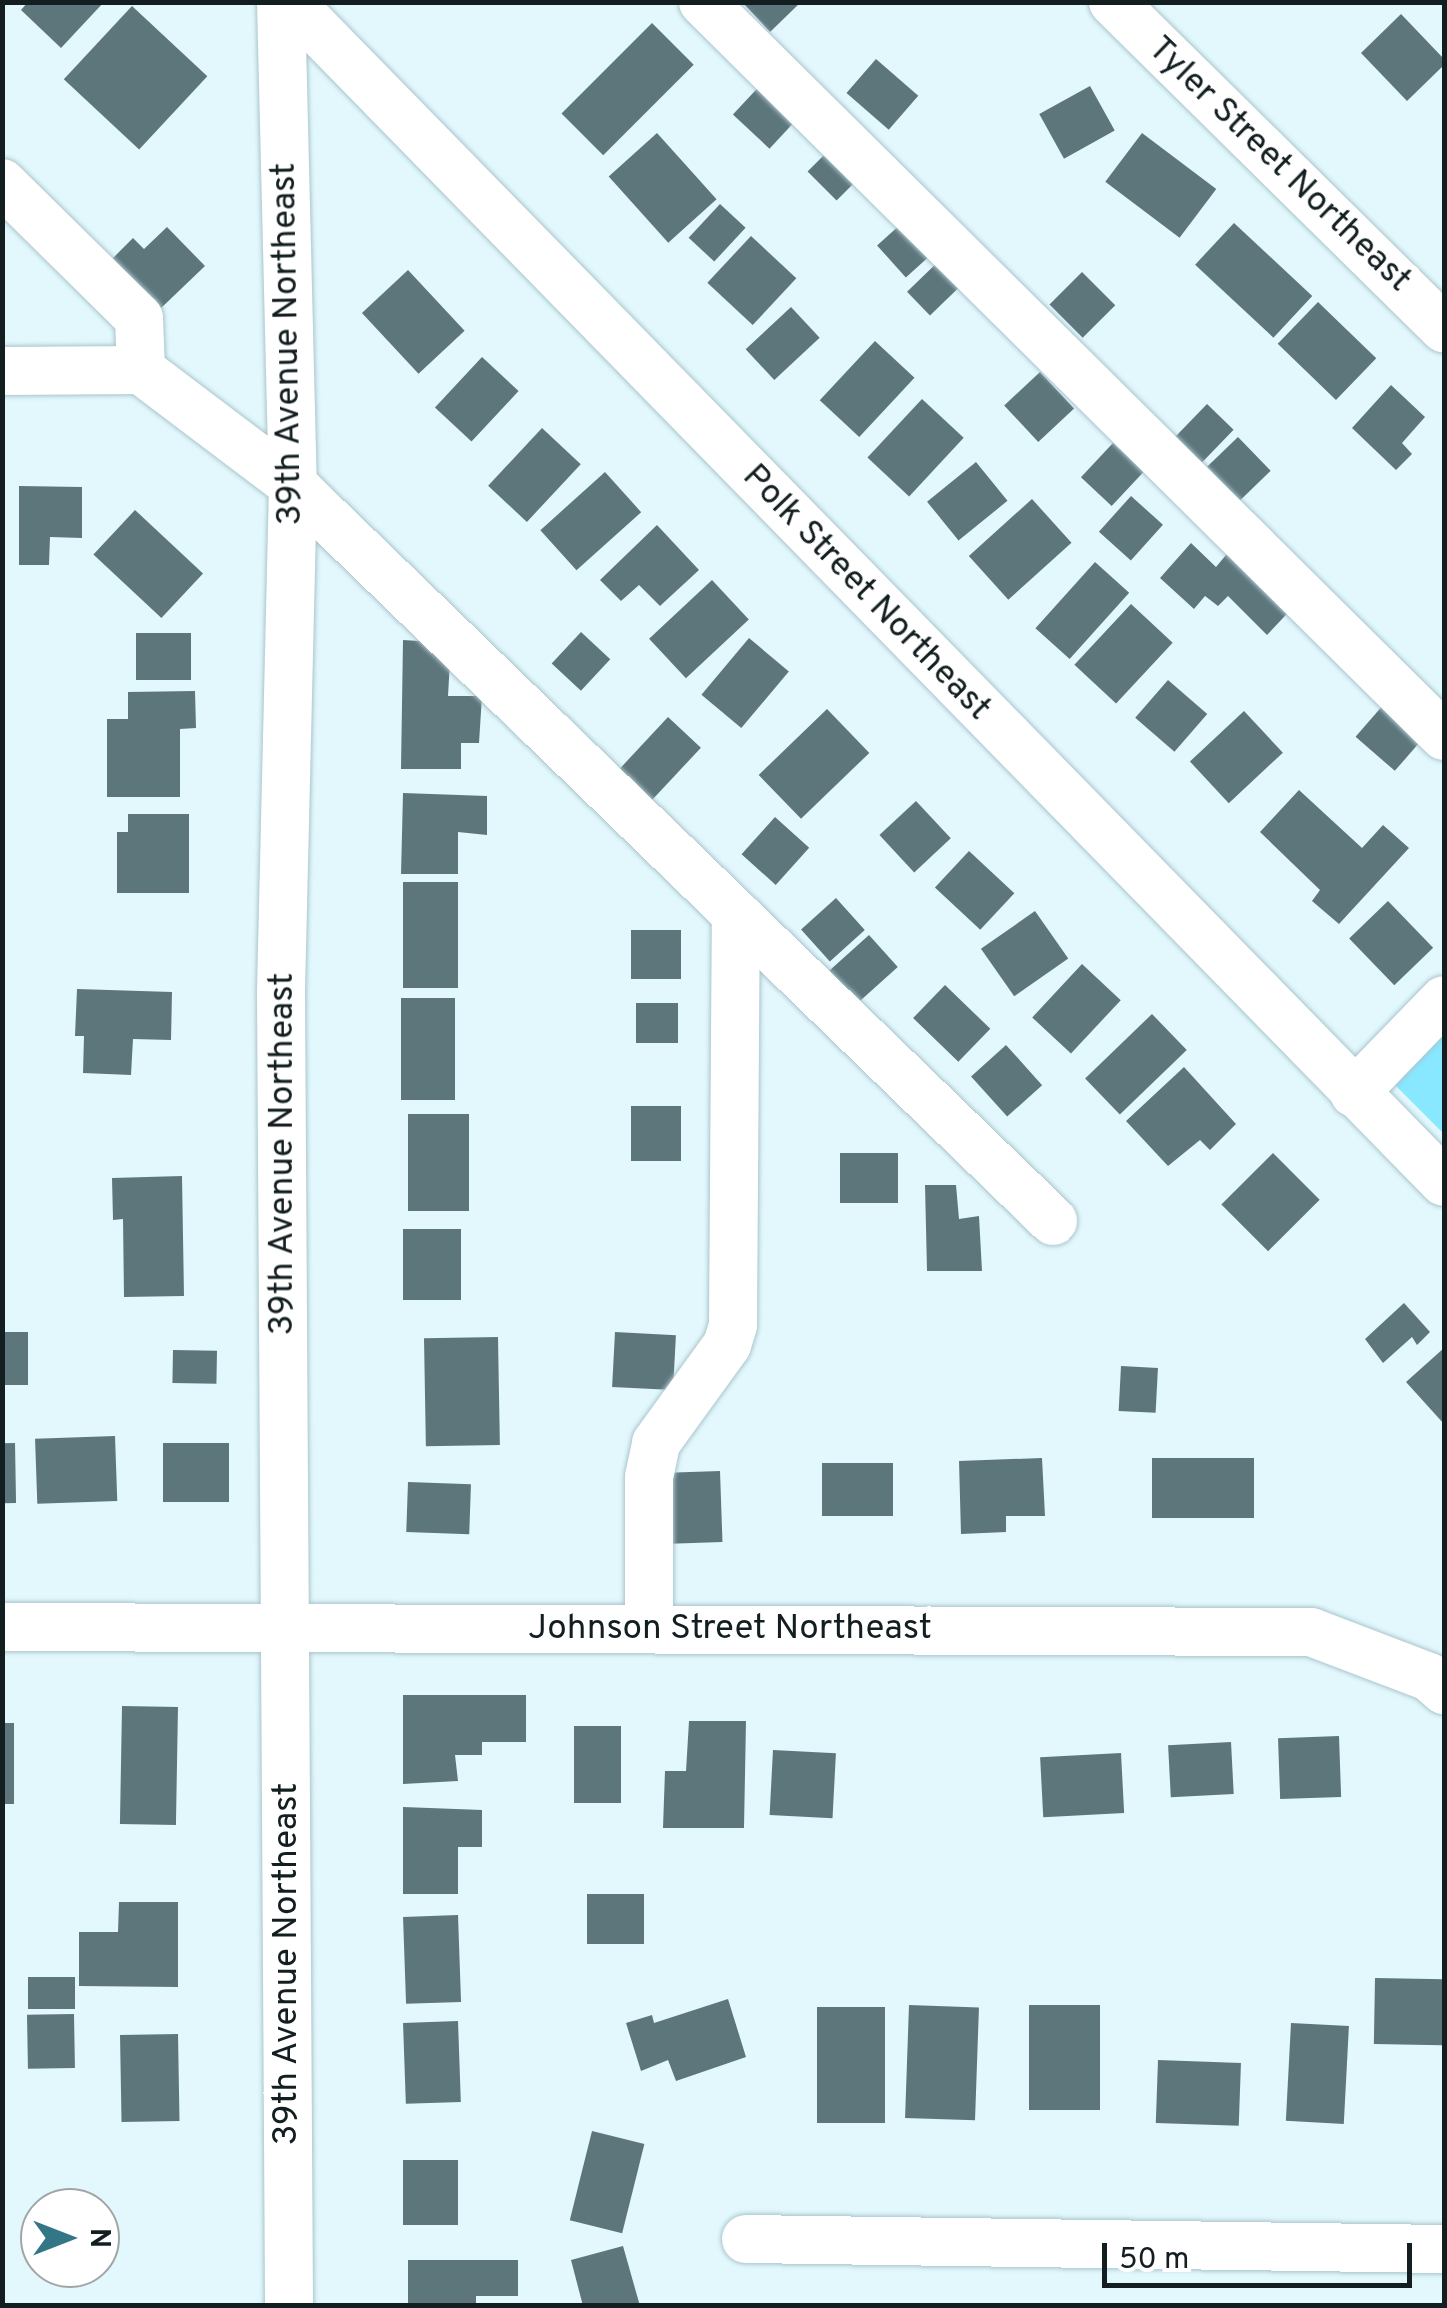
<!DOCTYPE html>
<style>
body{margin:0}
#map{position:relative;width:1447px;height:2308px;overflow:hidden;background:#e2f8fd;font-family:Overpass,sans-serif}
div>[style]{position:absolute}
[style*='--x']{left:calc(var(--x)*1px);top:calc(var(--y)*1px);width:calc(var(--w)*1px);rotate:calc(var(--a)*1deg)}
.green>*{inset:0;background:#87e8ff}
.building>*{inset:0;background:#5d767c;transform-origin:0 0}
.roads{filter:drop-shadow(0 0 2px #aac5cb) drop-shadow(0 0 2px #aac5cb)}
.minor>*{height:48px;margin:-24px;padding:0 24px;transform-origin:24px;border-radius:24px;background:#fff}
span{translate:-50% -50%;white-space:nowrap;text-align:center;line-height:1.15;-webkit-text-stroke:10px #fff;paint-order:stroke}
.street-label{font-size:35px;color:#131e20}
.frame{position:absolute;inset:0;border:5px solid #131e20;pointer-events:none}
.north{position:absolute;left:20px;top:2188px;width:100px;height:100px;box-sizing:border-box;background:#fff;border:2px solid #a1a5a6;border-radius:50%;rotate:90deg;font-size:28px;font-weight:700;line-height:40px;text-align:center;color:#131e20}
.north::after{content:'';display:block;margin:auto;width:35px;height:45px;background:#337786;clip-path:polygon(50% 0,100% 100%,50% 72%,0 100%)}
.scale{position:absolute;left:1102px;top:2243px;width:310px;height:45px;box-sizing:border-box;border:5px solid #131e20;border-top:0;padding-left:12px;font-size:30px;line-height:35px;white-space:nowrap;color:#131e20;-webkit-text-stroke:8px #fff;paint-order:stroke}
</style>
<div id="map">
<div class="green">
<i style="clip-path:polygon(1444px 1025px,1444px 1134px,1390px 1080px)"></i>
</div>
<div class="building">
<i style="clip-path:polygon(28px 2px,104px 2px,61px 48px,21px 10px)"></i>
<i style="clip-path:polygon(742px 2px,801px 2px,770px 32px)"></i>
<i style="left:132px;top:6px;width:103px;height:100px;rotate:43deg"></i>
<i style="clip-path:polygon(1401px 14px,1444px 59px,1444px 65px,1407px 101px,1361px 53px)"></i>
<i style="left:652px;top:23px;width:59px;height:128px;rotate:45deg"></i>
<i style="left:876px;top:59px;width:56px;height:45px;rotate:41deg"></i>
<i style="left:767px;top:78px;width:50px;height:50px;rotate:43deg"></i>
<i style="left:1090px;top:86px;width:51px;height:58px;rotate:61deg"></i>
<i style="left:657px;top:133px;width:89px;height:65px;rotate:48deg"></i>
<i style="left:1142px;top:133px;width:93px;height:61px;rotate:37deg"></i>
<i style="left:838px;top:141px;width:41px;height:43px;rotate:45deg"></i>
<i style="left:720px;top:204px;width:35px;height:46px;rotate:43deg"></i>
<i style="left:912px;top:214px;width:43px;height:47px;rotate:48deg"></i>
<i style="left:1234px;top:223px;width:107px;height:57px;rotate:43deg"></i>
<i style="clip-path:polygon(167px 227px,205px 266px,159px 310px,111px 260px,133px 238px,144px 249px)"></i>
<i style="left:751px;top:236px;width:62px;height:64px;rotate:43deg"></i>
<i style="left:943px;top:257px;width:33px;height:50px;rotate:46deg"></i>
<i style="left:408px;top:270px;width:83px;height:63px;rotate:47deg"></i>
<i style="left:1082px;top:272px;width:47px;height:46px;rotate:45deg"></i>
<i style="left:1318px;top:302px;width:81px;height:58px;rotate:44deg"></i>
<i style="left:791px;top:307px;width:42px;height:62px;rotate:47deg"></i>
<i style="left:875px;top:341px;width:54px;height:81px;rotate:43deg"></i>
<i style="left:482px;top:357px;width:50px;height:69px;rotate:43deg"></i>
<i style="left:1040px;top:372px;width:50px;height:49px;rotate:47deg"></i>
<i style="clip-path:polygon(1391px 385px,1425px 417px,1402px 443px,1412px 454px,1396px 470px,1352px 428px)"></i>
<i style="left:922px;top:399px;width:57px;height:80px;rotate:43deg"></i>
<i style="left:1207px;top:404px;width:37px;height:48px;rotate:44deg"></i>
<i style="left:542px;top:428px;width:53px;height:79px;rotate:43deg"></i>
<i style="left:1238px;top:437px;width:47px;height:43px;rotate:46deg"></i>
<i style="left:1113px;top:443px;width:42px;height:47px;rotate:43deg"></i>
<i style="left:976px;top:462px;width:50px;height:63px;rotate:51deg"></i>
<i style="left:605px;top:472px;width:54px;height:87px;rotate:48deg"></i>
<i style="clip-path:polygon(19px 486px,82px 487px,82px 538px,50px 537px,49px 565px,19px 565px)"></i>
<i style="left:1131px;top:496px;width:43px;height:48px;rotate:42deg"></i>
<i style="left:1032px;top:499px;width:59px;height:85px;rotate:48deg"></i>
<i style="left:135px;top:510px;width:93px;height:61px;rotate:43deg"></i>
<i style="clip-path:polygon(657px 525px,699px 570px,660px 606px,639px 585px,621px 601px,600px 580px)"></i>
<i style="clip-path:polygon(1191px 543px,1216px 567px,1236px 543px,1299px 601px,1267px 635px,1228px 596px,1218px 606px,1205px 596px,1194px 609px,1160px 578px)"></i>
<i style="left:1095px;top:562px;width:46px;height:89px;rotate:42deg"></i>
<i style="left:712px;top:580px;width:54px;height:86px;rotate:47deg"></i>
<i style="left:1131px;top:604px;width:57px;height:83px;rotate:43deg"></i>
<i style="left:581px;top:632px;width:40px;height:43px;rotate:43deg"></i>
<i style="left:191px;top:633px;width:47px;height:55px;rotate:90deg"></i>
<i style="left:749px;top:638px;width:52px;height:74px;rotate:40deg"></i>
<i style="clip-path:polygon(403px 640px,451px 643px,448px 696px,482px 696px,479px 743px,461px 743px,461px 769px,401px 769px)"></i>
<i style="left:1168px;top:680px;width:52px;height:50px;rotate:41deg"></i>
<i style="clip-path:polygon(195px 691px,196px 728px,180px 729px,180px 797px,107px 797px,107px 719px,128px 719px,128px 692px)"></i>
<i style="left:1391px;top:696px;width:52px;height:54px;rotate:41deg"></i>
<i style="left:827px;top:709px;width:61px;height:95px;rotate:46deg"></i>
<i style="left:1244px;top:711px;width:57px;height:74px;rotate:47deg"></i>
<i style="left:668px;top:717px;width:45px;height:72px;rotate:43deg"></i>
<i style="clip-path:polygon(1299px 790px,1362px 848px,1383px 825px,1409px 848px,1339px 924px,1312px 901px,1320px 890px,1260px 832px)"></i>
<i style="clip-path:polygon(403px 793px,487px 796px,487px 835px,458px 832px,458px 874px,401px 874px)"></i>
<i style="left:916px;top:801px;width:51px;height:50px;rotate:47deg"></i>
<i style="clip-path:polygon(128px 814px,189px 814px,189px 893px,117px 893px,117px 832px,128px 832px)"></i>
<i style="left:775px;top:817px;width:46px;height:50px;rotate:42deg"></i>
<i style="left:969px;top:851px;width:62px;height:50px;rotate:43deg"></i>
<i style="left:403px;top:882px;width:55px;height:106px"></i>
<i style="left:836px;top:898px;width:43px;height:47px;rotate:48deg"></i>
<i style="left:1388px;top:901px;width:65px;height:54px;rotate:46deg"></i>
<i style="left:1035px;top:911px;width:58px;height:66px;rotate:55deg"></i>
<i style="left:631px;top:930px;width:50px;height:49px"></i>
<i style="left:869px;top:935px;width:43px;height:61px;rotate:48deg"></i>
<i style="left:1082px;top:964px;width:53px;height:73px;rotate:43deg"></i>
<i style="left:945px;top:985px;width:63px;height:46px;rotate:44deg"></i>
<i style="clip-path:polygon(77px 989px,172px 992px,171px 1040px,133px 1039px,131px 1075px,83px 1073px,84px 1036px,75px 1036px)"></i>
<i style="left:401px;top:998px;width:54px;height:102px"></i>
<i style="left:636px;top:1003px;width:42px;height:40px"></i>
<i style="left:1152px;top:1014px;width:50px;height:93px;rotate:46deg"></i>
<i style="left:1006px;top:1045px;width:54px;height:47px;rotate:48deg"></i>
<i style="clip-path:polygon(1184px 1067px,1236px 1124px,1210px 1150px,1200px 1140px,1168px 1166px,1126px 1121px)"></i>
<i style="left:631px;top:1106px;width:50px;height:55px"></i>
<i style="left:408px;top:1114px;width:61px;height:97px"></i>
<i style="left:840px;top:1153px;width:58px;height:50px"></i>
<i style="left:1273px;top:1153px;width:66px;height:73px;rotate:45deg"></i>
<i style="clip-path:polygon(182px 1176px,184px 1296px,124px 1297px,123px 1219px,113px 1220px,112px 1178px)"></i>
<i style="clip-path:polygon(925px 1185px,956px 1185px,959px 1219px,979px 1216px,982px 1271px,927px 1271px)"></i>
<i style="left:403px;top:1229px;width:58px;height:71px"></i>
<i style="clip-path:polygon(1404px 1303px,1430px 1332px,1417px 1345px,1412px 1337px,1383px 1363px,1365px 1339px)"></i>
<i style="left:28px;top:1332px;width:53px;height:26px;rotate:90deg"></i>
<i style="left:615px;top:1332px;width:61px;height:55px;rotate:3deg"></i>
<i style="left:498px;top:1337px;width:108px;height:74px;rotate:89deg"></i>
<i style="clip-path:polygon(1444px 1348px,1444px 1424px,1406px 1382px)"></i>
<i style="left:173px;top:1350px;width:44px;height:33px;rotate:1deg"></i>
<i style="left:1121px;top:1366px;width:37px;height:45px;rotate:3deg"></i>
<i style="left:115px;top:1436px;width:65px;height:80px;rotate:88deg"></i>
<i style="left:15px;top:1443px;width:60px;height:13px;rotate:89deg"></i>
<i style="left:229px;top:1443px;width:59px;height:66px;rotate:90deg"></i>
<i style="clip-path:polygon(1042px 1458px,1045px 1516px,1006px 1516px,1006px 1532px,961px 1534px,959px 1461px)"></i>
<i style="left:1254px;top:1458px;width:60px;height:102px;rotate:90deg"></i>
<i style="left:822px;top:1463px;width:71px;height:53px"></i>
<i style="left:720px;top:1471px;width:71px;height:52px;rotate:88deg"></i>
<i style="left:408px;top:1482px;width:63px;height:50px;rotate:2deg"></i>
<i style="clip-path:polygon(403px 1695px,526px 1695px,526px 1742px,482px 1742px,482px 1755px,455px 1755px,458px 1781px,403px 1784px)"></i>
<i style="left:122px;top:1706px;width:56px;height:118px;rotate:1deg"></i>
<i style="clip-path:polygon(689px 1721px,746px 1721px,744px 1828px,663px 1828px,665px 1771px,686px 1771px)"></i>
<i style="left:2px;top:1723px;width:12px;height:81px"></i>
<i style="left:574px;top:1726px;width:47px;height:77px"></i>
<i style="left:1339px;top:1736px;width:61px;height:61px;rotate:88deg"></i>
<i style="left:1231px;top:1742px;width:52px;height:63px;rotate:87deg"></i>
<i style="left:773px;top:1750px;width:63px;height:65px;rotate:3deg"></i>
<i style="left:1121px;top:1753px;width:60px;height:81px;rotate:87deg"></i>
<i style="clip-path:polygon(403px 1807px,482px 1810px,482px 1847px,458px 1847px,458px 1894px,403px 1894px)"></i>
<i style="left:587px;top:1894px;width:57px;height:50px"></i>
<i style="clip-path:polygon(119px 1902px,178px 1902px,178px 1987px,79px 1986px,79px 1932px,118px 1932px)"></i>
<i style="left:458px;top:1915px;width:87px;height:55px;rotate:88deg"></i>
<i style="left:28px;top:1977px;width:47px;height:32px"></i>
<i style="left:1375px;top:1978px;width:69px;height:66px;rotate:1deg"></i>
<i style="clip-path:polygon(728px 1999px,746px 2057px,676px 2081px,668px 2060px,641px 2071px,626px 2023px,652px 2015px,654px 2023px)"></i>
<i style="left:909px;top:2005px;width:70px;height:113px;rotate:2deg"></i>
<i style="left:1029px;top:2005px;width:71px;height:105px"></i>
<i style="left:817px;top:2007px;width:68px;height:116px"></i>
<i style="left:74px;top:2014px;width:54px;height:47px;rotate:89deg"></i>
<i style="left:458px;top:2021px;width:81px;height:55px;rotate:88deg"></i>
<i style="left:1291px;top:2023px;width:58px;height:98px;rotate:3deg"></i>
<i style="left:178px;top:2034px;width:87px;height:58px;rotate:89deg"></i>
<i style="left:1158px;top:2060px;width:83px;height:63px;rotate:2deg"></i>
<i style="left:592px;top:2131px;width:54px;height:92px;rotate:14deg"></i>
<i style="left:403px;top:2160px;width:55px;height:65px"></i>
<i style="clip-path:polygon(623px 2246px,640px 2306px,583px 2306px,571px 2260px)"></i>
<i style="clip-path:polygon(408px 2260px,518px 2260px,518px 2296px,476px 2296px,476px 2306px,408px 2306px)"></i>
</div>
<div class="roads">
<div class="minor">
<i style="--x:281;--y:2;--w:483;--a:88.6"></i>
<i style="--x:293;--y:485;--w:507;--a:91.36"></i>
<i style="--x:281;--y:992;--w:1314;--a:89.65"></i>
<i style="--x:290;--y:2;--w:1650;--a:45.64"></i>
<i style="--x:703;--y:2;--w:1043;--a:44.73"></i>
<i style="--x:1113;--y:2;--w:465;--a:44.6"></i>
<i style="--x:2;--y:183;--w:192;--a:44.6"></i>
<i style="--x:139;--y:318;--w:52;--a:87.8"></i>
<i style="--x:2;--y:371;--w:139;--a:-0.4"></i>
<i style="--x:141;--y:370;--w:191;--a:37.1"></i>
<i style="--x:293;--y:485;--w:1058;--a:44.08"></i>
<i style="--x:1354;--y:1093;--w:129;--a:-45.9"></i>
<i style="--x:2;--y:1627;--w:1309;--a:0.22"></i>
<i style="--x:1311;--y:1632;--w:126;--a:20.9"></i>
<i style="--x:1429;--y:1677;--w:20;--a:41"></i>
<i style="--x:649;--y:1628;--w:151;--a:-90"></i>
<i style="--x:649;--y:1477;--w:35;--a:-78"></i>
<i style="--x:656;--y:1443;--w:121;--a:-54.1"></i>
<i style="--x:727;--y:1345;--w:21;--a:-73"></i>
<i style="--x:733;--y:1325;--w:411;--a:-89.6"></i>
<i style="--x:746;--y:2239;--w:698;--a:0.82"></i>
</div>
</div>
<div class="street-label">
<span style="left:1279px;top:165px;rotate:44deg">Tyler Street Northeast</span>
<span style="left:288px;top:344px;rotate:-91deg">39th Avenue Northeast</span>
<span style="left:866px;top:593px;rotate:46deg">Polk Street Northeast</span>
<span style="left:283px;top:1154px;rotate:-90deg">39th Avenue Northeast</span>
<span style="left:730px;top:1629px">Johnson Street Northeast</span>
<span style="left:287px;top:1964px;rotate:-90deg">39th Avenue Northeast</span>
</div>
<div class="frame"></div>
<div class="north">N</div>
<div class="scale">50 m</div>
</div>
